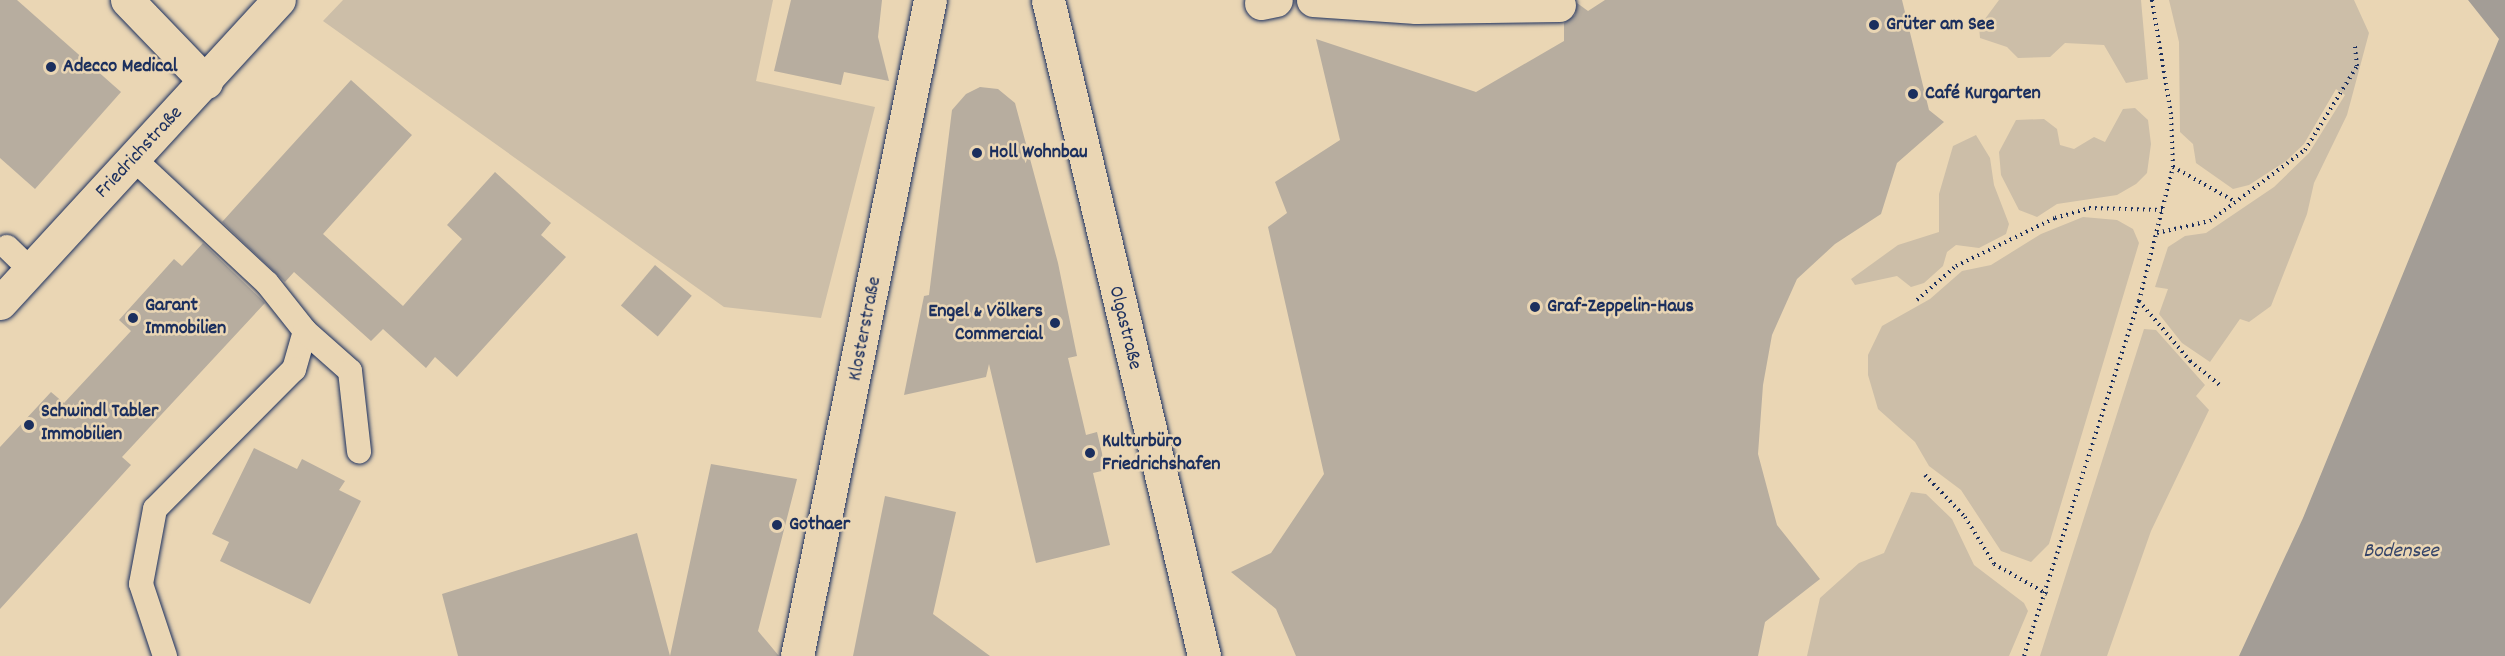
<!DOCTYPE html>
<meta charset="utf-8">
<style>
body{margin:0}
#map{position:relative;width:2505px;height:656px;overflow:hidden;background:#ead6b4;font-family:Dekko,sans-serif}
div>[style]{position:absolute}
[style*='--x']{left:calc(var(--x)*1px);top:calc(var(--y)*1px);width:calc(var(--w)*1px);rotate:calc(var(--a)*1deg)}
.green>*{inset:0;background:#ccbea8}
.water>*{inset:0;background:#a39d96}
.building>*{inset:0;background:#b7ad9f;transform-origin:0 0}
.path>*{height:4px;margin-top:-2px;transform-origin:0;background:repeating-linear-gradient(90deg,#1b2f5e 0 1.5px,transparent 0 6px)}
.roads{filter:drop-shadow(0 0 2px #1b2f5e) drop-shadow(0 0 2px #1b2f5e)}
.lane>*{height:24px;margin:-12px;padding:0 12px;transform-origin:12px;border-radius:12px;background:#ead6b4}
.street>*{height:33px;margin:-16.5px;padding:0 16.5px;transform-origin:16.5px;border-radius:16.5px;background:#ead6b4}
.secondary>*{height:33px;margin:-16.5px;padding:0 16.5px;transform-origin:16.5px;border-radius:16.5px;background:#ead6b4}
.dots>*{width:16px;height:16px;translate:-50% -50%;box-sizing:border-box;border:3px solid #ead6b4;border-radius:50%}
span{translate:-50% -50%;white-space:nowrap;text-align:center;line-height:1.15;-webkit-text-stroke:5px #ead6b4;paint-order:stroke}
.poi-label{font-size:20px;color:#1b2f5e;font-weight:700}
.left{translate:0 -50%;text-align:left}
.right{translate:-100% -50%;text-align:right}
.street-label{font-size:20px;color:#1b2f5e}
.water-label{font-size:21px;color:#364569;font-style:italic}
</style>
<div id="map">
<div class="green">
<i style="clip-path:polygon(343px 0,773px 0,756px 81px,875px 107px,821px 318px,724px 307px,323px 21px)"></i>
<i style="clip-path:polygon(1999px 0,2141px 0,2148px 79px,2126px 83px,2104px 45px,2065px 43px,2050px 57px,2018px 58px,2007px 47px,1980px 38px,1979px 27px)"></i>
<i style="clip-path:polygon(2169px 0,2354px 0,2369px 33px,2347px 115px,2314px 183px,2307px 214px,2271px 306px,2249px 322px,2240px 319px,2210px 362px,2182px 343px,2159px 314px,2168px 289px,2155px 287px,2168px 247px,2185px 236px,2206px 233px,2274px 187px,2309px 153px,2345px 95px,2336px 89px,2304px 144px,2286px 161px,2249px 185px,2233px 189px,2196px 163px,2193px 144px,2180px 132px,2179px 42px)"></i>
<i style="clip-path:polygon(2135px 108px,2148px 120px,2151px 144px,2147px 173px,2136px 184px,2117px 195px,2057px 204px,2037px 217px,2019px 210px,2001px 175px,1999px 152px,2016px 120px,2044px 119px,2057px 129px,2060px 145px,2074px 149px,2094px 137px,2105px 142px,2123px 109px)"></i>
<i style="clip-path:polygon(1976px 135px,1990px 158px,1994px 185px,2009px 224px,2006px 234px,1979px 248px,1956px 245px,1947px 252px,1943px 266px,1924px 283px,1911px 287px,1897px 276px,1855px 285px,1851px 279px,1898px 245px,1939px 232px,1939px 194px,1953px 146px)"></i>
<i style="clip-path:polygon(2083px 217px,2117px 220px,2133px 229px,2139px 243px,2049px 544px,2031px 562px,2001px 551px,1961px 490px,1929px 466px,1915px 442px,1878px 409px,1868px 375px,1868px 355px,1882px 326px,1930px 299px,1962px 271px,1991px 265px,2041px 234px)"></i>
<i style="clip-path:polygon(2144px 329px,2156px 330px,2205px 385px,2196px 396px,2209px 410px,2151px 531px,2107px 656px,2040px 656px)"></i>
<i style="clip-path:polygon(1911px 492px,1926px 494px,1952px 519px,1974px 565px,2024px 603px,2028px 611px,2009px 656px,1807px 656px,1820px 598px,1859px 563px,1884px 553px)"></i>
</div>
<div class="water">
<i style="clip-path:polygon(2468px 0,2505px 0,2505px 656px,2239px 656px,2303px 518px,2499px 39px)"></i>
</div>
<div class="building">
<i style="clip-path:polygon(0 0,17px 0,121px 92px,35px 189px,0 158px)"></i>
<i style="clip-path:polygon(791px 0,882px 0,878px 37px,889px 81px,844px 72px,841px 85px,774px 71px)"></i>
<i style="clip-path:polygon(1605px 0,1902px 0,1929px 110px,1944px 122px,1897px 163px,1881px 214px,1835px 244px,1797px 279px,1772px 335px,1763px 385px,1758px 454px,1777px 525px,1820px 579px,1765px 622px,1758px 656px,1296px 656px,1276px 609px,1231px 572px,1271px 553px,1324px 474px,1268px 227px,1287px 213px,1275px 182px,1340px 140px,1316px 39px,1476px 92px,1564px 41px,1564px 23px,1575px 15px,1577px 3px,1588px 11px)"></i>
<i style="clip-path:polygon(351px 80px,412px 135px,323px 234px,403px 306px,462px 239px,447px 225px,495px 172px,551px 223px,541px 235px,566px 257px,457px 377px,435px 357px,426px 368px,383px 329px,371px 341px,294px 272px,285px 282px,222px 222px)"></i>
<i style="clip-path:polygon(980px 87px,998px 89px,1015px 103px,1058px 263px,1077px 356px,1068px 358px,1086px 435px,1097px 432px,1106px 470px,1093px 473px,1110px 545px,1036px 563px,989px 364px,986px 377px,904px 395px,924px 296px,929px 295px,952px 110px,966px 94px)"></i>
<i style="clip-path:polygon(203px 243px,265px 303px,122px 457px,131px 465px,0 609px,0 447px,51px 392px,64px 403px,131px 331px,119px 320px,174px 259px,182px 266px)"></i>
<i style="left:655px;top:265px;width:48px;height:53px;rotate:40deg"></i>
<i style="clip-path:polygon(254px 448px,297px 469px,302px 459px,345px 481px,339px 490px,361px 501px,310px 604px,220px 561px,229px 542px,212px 534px)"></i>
<i style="clip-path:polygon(711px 464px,797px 479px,758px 631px,779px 656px,458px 656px,442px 594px,637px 533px,670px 656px)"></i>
<i style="clip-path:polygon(885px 496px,956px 512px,933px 614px,990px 656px,853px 656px)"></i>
</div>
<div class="path">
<i style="--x:2173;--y:167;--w:70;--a:29.1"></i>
<i style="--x:2157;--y:233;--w:54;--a:-12.8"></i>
<i style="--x:2210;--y:221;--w:119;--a:-36.8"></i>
<i style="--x:2305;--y:150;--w:99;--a:-58.2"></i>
<i style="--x:2357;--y:66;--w:20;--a:-96"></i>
<i style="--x:1917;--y:300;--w:52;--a:-41.1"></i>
<i style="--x:1956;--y:266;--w:110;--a:-25.9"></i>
<i style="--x:2055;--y:218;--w:35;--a:-16"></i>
<i style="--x:2089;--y:208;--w:74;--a:1.5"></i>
<i style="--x:2139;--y:301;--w:79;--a:49.6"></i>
<i style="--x:2190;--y:361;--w:40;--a:39"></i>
<i style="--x:1925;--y:475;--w:58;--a:46.4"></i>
<i style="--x:1965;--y:517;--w:55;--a:58.3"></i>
<i style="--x:1994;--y:564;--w:61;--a:29.5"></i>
<i style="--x:2024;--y:656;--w:373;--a:-72.1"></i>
<i style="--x:2139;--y:301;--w:138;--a:-75.8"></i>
<i style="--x:2173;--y:167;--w:53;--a:-92.2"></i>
<i style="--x:2171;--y:114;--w:116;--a:-99.5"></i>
</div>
<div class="roads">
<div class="lane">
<i style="--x:135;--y:160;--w:180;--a:43"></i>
<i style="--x:267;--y:283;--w:61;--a:51.6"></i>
<i style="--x:305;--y:331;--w:40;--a:106"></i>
<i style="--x:294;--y:369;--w:197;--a:134.8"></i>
<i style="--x:155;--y:509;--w:76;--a:100.6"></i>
<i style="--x:141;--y:584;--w:76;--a:71.6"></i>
<i style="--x:7;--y:247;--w:33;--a:44"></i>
<i style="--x:305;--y:331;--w:60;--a:41.6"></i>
<i style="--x:350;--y:371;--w:81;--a:83.6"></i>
</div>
<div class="street">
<i style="--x:127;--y:0;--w:114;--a:46.1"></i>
<i style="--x:1048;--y:0;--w:674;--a:76.62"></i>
<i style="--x:1313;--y:0;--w:103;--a:3.9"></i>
<i style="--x:1416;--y:7;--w:143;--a:-0.8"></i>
<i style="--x:1261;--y:3;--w:15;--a:-11"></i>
<i style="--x:797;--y:656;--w:669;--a:-78.54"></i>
</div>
<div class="secondary">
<i style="--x:0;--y:303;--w:412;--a:-47.4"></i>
</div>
</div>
<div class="dots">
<i style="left:1874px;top:25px;background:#1b2f5e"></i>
<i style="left:51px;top:67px;background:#1b2f5e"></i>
<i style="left:1913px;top:94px;background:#1b2f5e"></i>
<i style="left:977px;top:153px;background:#1b2f5e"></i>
<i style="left:1535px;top:307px;background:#1b2f5e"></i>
<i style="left:133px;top:318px;background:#1b2f5e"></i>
<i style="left:1055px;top:323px;background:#1b2f5e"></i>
<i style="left:29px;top:425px;background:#1b2f5e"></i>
<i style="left:1090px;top:453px;background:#1b2f5e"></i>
<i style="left:777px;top:525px;background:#1b2f5e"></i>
</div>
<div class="poi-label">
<span class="left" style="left:1886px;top:25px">Grüter am See</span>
<span class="left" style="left:63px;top:67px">Adecco Medical</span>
<span class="left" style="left:1925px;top:94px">Café Kurgarten</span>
<span class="left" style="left:989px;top:153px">Holl Wohnbau</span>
<span class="left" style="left:145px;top:318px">Garant<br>Immobilien</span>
<span class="left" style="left:1547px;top:307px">Graf-Zeppelin-Haus</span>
<span class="right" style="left:1043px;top:324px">Engel &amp; Völkers<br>Commercial</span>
<span class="left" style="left:41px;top:424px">Schwindl Tabler<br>Immobilien</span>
<span class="left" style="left:1102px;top:454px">Kulturbüro<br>Friedrichshafen</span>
<span class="left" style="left:789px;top:525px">Gothaer</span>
</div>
<div class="street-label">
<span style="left:140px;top:153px;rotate:-47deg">Friedrichstraße</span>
<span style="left:1124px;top:328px;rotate:76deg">Olgastraße</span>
<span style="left:866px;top:329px;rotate:-79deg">Klosterstraße</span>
</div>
<div class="water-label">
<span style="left:2401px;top:552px">Bodensee</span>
</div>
</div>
